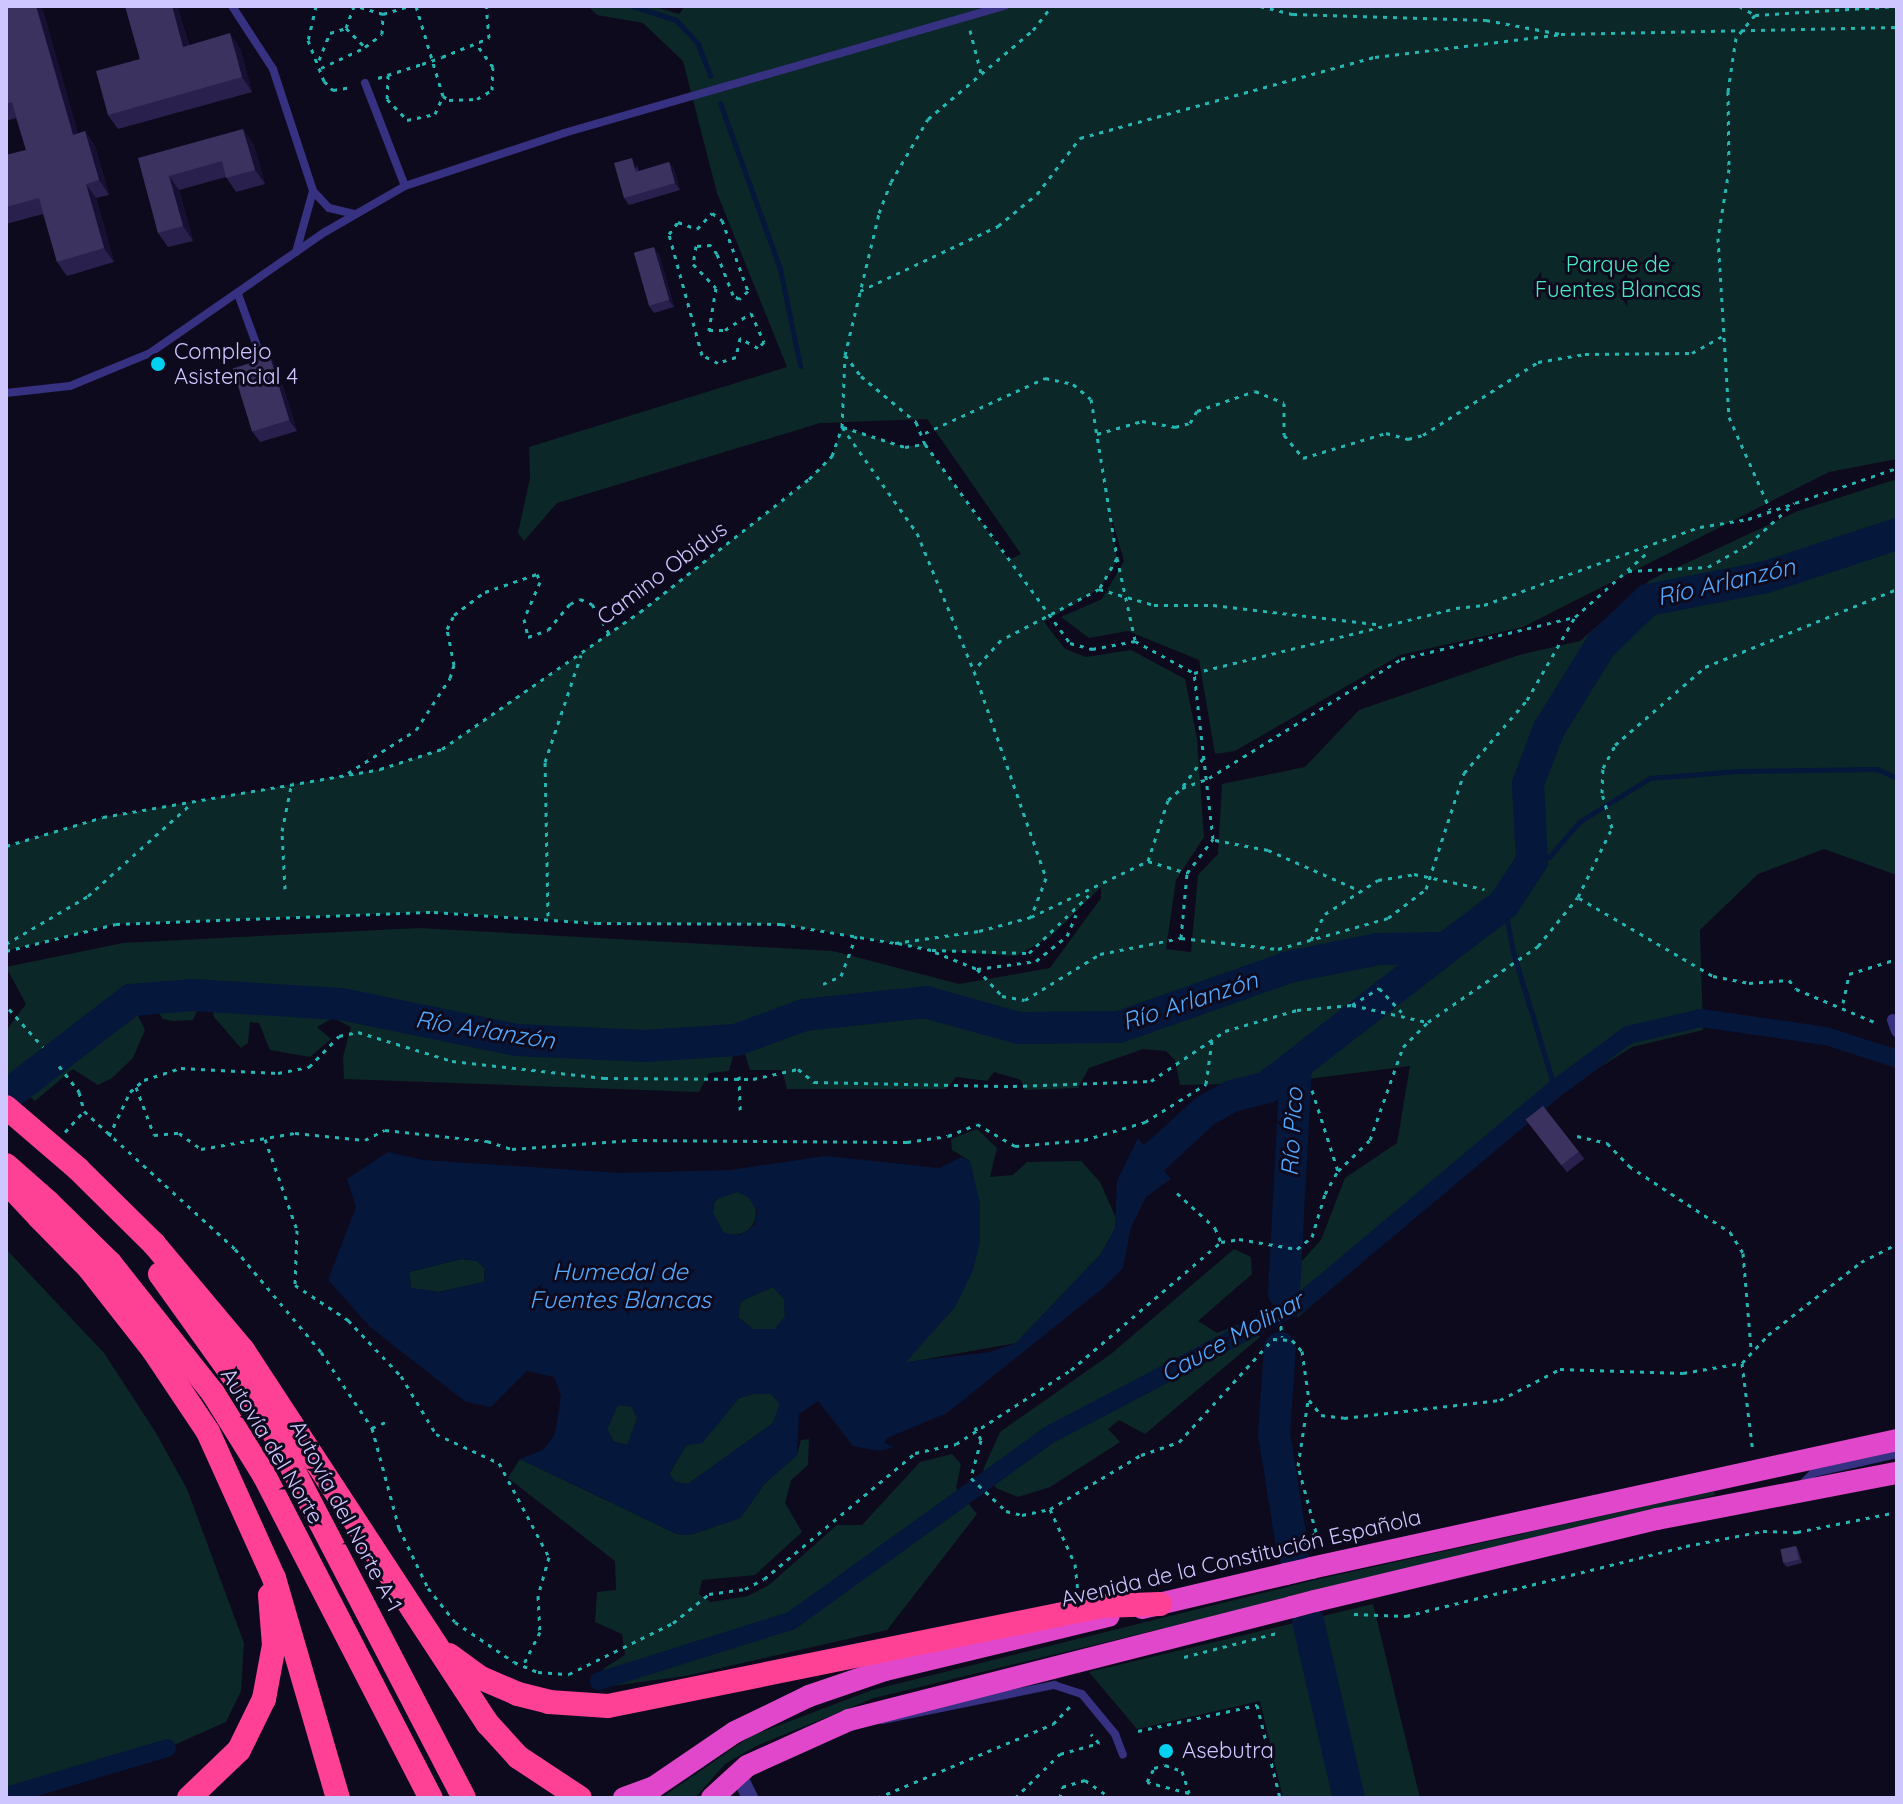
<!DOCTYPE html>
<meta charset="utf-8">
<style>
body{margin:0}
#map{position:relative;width:1903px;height:1804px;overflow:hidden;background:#0e0a1d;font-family:Quicksand,sans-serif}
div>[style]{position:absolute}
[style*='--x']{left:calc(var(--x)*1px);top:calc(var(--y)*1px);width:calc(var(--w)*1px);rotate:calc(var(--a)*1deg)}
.green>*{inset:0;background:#0c2727}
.round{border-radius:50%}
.water>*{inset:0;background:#05173b}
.stream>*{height:5px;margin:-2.5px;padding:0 2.5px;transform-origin:2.5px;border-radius:2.5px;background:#05173b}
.canal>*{height:18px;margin:-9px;padding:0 9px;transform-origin:9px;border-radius:9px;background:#05173b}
.river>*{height:32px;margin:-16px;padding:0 16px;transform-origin:16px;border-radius:16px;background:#05173b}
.path>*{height:3px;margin-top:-1.5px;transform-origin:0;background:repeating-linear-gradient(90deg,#23b6b2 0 4px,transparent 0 10px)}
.service>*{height:8px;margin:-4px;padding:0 4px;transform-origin:4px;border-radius:4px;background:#363180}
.pedestrian>*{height:12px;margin:-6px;padding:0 6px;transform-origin:6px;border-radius:6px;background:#363180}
.minor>*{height:16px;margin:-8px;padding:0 8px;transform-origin:8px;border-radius:8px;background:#363180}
.trunk>*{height:22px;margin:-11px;padding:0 11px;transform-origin:11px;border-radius:11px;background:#e047ca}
.motorway>*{height:24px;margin:-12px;padding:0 12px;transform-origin:12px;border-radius:12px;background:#ff4196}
.path-bridge>*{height:3px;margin-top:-1.5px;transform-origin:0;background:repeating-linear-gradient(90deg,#23b6b2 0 4px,transparent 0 10px)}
.trunk-bridge>*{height:22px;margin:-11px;padding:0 11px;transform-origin:11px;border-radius:11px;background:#e047ca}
.motorway-bridge>*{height:24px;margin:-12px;padding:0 12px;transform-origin:12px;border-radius:12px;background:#ff4196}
.wall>*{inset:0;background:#2a204d;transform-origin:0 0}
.shaded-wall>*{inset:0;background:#181032}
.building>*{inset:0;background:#3c3260;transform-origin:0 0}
.dots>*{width:22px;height:22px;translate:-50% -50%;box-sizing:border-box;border:4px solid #0e0a1d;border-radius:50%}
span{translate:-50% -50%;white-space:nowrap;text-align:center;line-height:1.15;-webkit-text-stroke:6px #0e0a1d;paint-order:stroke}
.park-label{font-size:22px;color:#49e8c5}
.poi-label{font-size:22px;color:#cec6ff}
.left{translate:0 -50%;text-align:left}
.street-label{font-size:22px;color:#cec6ff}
.water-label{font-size:24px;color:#54aaff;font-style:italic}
.frame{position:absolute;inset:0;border:8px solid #cec6ff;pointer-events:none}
</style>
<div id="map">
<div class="green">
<i style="clip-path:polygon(588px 6px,652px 6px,679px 14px,685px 6px,1897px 6px,1897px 459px,1829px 472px,1523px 627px,1400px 655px,1235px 751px,1215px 754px,1199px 660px,1128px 631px,1089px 638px,1061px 617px,1102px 599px,1124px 561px,1111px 516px,1117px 558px,1111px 572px,1099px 589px,1044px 622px,1065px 649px,1086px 657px,1131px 650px,1185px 679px,1197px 739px,1204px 837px,1176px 880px,1166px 949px,1191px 952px,1198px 875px,1218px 854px,1222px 784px,1305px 767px,1359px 710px,1519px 655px,1580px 641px,1650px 580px,1798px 511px,1897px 479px,1897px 875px,1824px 849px,1758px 874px,1700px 930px,1703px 1030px,1632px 1047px,1561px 1092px,1297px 1318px,1301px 1262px,1321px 1240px,1345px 1178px,1397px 1143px,1410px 1066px,1276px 1083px,1180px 1085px,1175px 1060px,1166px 1051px,1143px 1049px,1089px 1068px,1078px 1088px,1024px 1090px,1021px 1080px,994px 1072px,987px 1081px,956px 1077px,946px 1089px,787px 1089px,782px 1070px,750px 1070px,745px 1054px,733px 1056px,729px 1071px,709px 1073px,699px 1092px,344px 1079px,343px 1057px,351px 1027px,333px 1018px,317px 1027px,331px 1039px,310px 1057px,270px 1050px,259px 1023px,250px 1022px,248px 1043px,241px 1048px,214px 1017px,212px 1006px,199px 1006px,193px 1020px,173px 1021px,163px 1019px,152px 1003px,136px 1012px,145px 1030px,133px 1058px,112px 1078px,98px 1085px,73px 1069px,35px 1101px,6px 1078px,6px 1031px,26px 1004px,6px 967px,123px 943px,419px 928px,833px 951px,959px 984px,1050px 968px,1101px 898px,1101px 887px,1050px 937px,1016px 956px,932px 950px,781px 924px,597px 923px,434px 912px,116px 924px,6px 951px,6px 846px,103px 817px,381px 769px,442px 749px,640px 612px,809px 479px,832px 456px,842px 427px,904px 447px,925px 444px,1009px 560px,1021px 554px,927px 419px,820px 423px,557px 503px,524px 541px,518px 533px,530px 478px,529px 447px,787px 367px,717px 193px,683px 61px,643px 23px,597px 15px)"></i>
<i style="clip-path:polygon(977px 1129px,997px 1148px,990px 1177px,1013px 1175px,1027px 1162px,1081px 1161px,1100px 1182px,1116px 1218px,1115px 1229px,1100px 1255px,1016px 1343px,904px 1363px,955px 1307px,970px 1161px,952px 1150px,951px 1139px)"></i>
<i class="round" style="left:712px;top:1191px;width:44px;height:44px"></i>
<i style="clip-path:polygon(6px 1249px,104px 1353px,156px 1433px,187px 1489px,244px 1643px,241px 1691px,226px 1722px,167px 1748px,6px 1796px)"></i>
<i style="clip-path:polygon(1234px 1249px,1251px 1257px,1252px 1274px,1198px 1321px,1217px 1333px,1247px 1321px,1260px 1337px,1145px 1434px,1119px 1420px,1108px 1429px,1120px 1442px,1050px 1487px,1018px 1497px,996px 1488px,983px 1470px,1000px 1432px,1111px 1354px)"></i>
<i style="clip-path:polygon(461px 1259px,477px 1261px,485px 1269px,484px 1282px,439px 1292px,411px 1288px,409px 1272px)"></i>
<i style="clip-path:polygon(773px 1287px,784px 1299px,785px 1316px,776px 1329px,753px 1329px,738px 1317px,741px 1301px)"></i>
<i style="clip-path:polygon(754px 1394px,771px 1394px,780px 1404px,773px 1423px,688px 1484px,675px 1482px,669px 1474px,687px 1444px,702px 1443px,739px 1398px)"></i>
<i style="clip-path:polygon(618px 1404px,632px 1407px,637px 1418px,628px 1445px,614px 1442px,607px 1429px)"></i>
<i style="clip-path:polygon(809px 1439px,808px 1465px,791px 1480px,785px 1503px,802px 1532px,755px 1575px,702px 1580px,699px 1594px,711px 1602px,748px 1596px,769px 1585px,837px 1525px,862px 1525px,920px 1462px,952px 1454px,961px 1464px,956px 1488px,977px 1514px,887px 1630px,685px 1676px,612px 1686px,603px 1669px,625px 1655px,622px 1634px,595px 1622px,597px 1592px,616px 1590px,615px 1561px,508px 1478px,520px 1459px,677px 1534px,690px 1535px,740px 1518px,765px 1483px,797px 1455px,801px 1440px)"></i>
<i style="clip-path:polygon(1714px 1491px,1715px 1495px,874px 1698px,756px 1746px,725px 1764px,695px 1798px,661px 1798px,751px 1736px,872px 1690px,1319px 1579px)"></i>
<i style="clip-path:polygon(1373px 1604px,1420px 1798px,1283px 1798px,1260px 1701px,1137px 1729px,1089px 1672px)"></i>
</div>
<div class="water">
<i style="clip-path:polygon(evenodd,1138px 1138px,1171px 1179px,1146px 1197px,1131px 1227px,1123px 1268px,1103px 1288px,947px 1413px,887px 1438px,885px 1443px,894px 1447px,879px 1451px,853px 1446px,818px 1401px,799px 1414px,797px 1455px,765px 1483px,740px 1518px,690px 1535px,677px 1534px,520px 1459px,543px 1450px,555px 1434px,561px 1396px,554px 1377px,527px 1371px,491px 1407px,466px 1402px,370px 1327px,328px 1280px,356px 1207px,347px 1179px,388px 1152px,423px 1160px,620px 1173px,729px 1170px,826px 1156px,939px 1168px,962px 1157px,970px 1161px,980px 1203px,980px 1241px,973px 1270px,955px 1307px,906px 1362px,990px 1352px,1016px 1343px,1100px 1255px,1115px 1229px,1117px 1181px,1138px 1138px,737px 1192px,748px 1197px,757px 1211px,755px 1225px,740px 1235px,724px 1233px,713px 1213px,715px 1200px,737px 1192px,1138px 1138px,461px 1259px,477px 1261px,485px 1269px,484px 1282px,439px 1292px,411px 1288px,409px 1272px,461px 1259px,1138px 1138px,773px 1287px,784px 1299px,785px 1316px,775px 1329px,753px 1329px,738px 1317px,741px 1301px,773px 1287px,1138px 1138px,754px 1394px,771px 1394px,780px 1404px,773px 1423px,688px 1484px,675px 1482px,669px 1473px,687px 1445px,702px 1443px,739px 1398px,754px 1394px,1138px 1138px,618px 1405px,632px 1407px,637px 1418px,627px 1445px,614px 1442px,607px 1429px,618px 1405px)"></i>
</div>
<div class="stream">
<i style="--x:632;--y:6;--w:46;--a:17.7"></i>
<i style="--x:676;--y:20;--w:33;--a:47"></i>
<i style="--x:698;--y:44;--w:34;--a:69"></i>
<i style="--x:720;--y:103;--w:177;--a:70.1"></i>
<i style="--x:780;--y:269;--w:99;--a:78.3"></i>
<i style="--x:1532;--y:861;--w:17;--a:-13"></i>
<i style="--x:1549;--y:857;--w:46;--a:-49.4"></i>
<i style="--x:1579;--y:822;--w:84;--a:-31.8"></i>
<i style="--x:1650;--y:778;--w:88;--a:-4.5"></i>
<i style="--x:1738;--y:771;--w:139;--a:-0.8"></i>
<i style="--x:1877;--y:769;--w:22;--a:24"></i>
<i style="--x:1504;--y:904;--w:49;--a:79.4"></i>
<i style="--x:1513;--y:952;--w:143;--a:73"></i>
</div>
<div class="canal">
<i style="--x:599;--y:1681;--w:201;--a:-17.4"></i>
<i style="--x:791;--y:1621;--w:318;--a:-35.8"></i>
<i style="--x:1049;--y:1435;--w:284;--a:-27.7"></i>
<i style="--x:1300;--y:1303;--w:333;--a:-40"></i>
<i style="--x:1555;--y:1089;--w:91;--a:-36.5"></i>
<i style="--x:1628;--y:1035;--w:75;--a:-13.1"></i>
<i style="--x:1701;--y:1018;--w:126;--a:8.2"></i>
<i style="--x:1826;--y:1036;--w:75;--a:17.9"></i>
<i style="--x:6;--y:1796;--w:168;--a:-16.6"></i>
</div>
<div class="river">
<i style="--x:6;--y:1096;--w:158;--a:-37.5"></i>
<i style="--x:131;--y:1000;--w:62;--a:-4.6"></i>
<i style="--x:193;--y:995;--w:148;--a:3.5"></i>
<i style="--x:341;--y:1004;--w:180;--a:11.6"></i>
<i style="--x:517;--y:1040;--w:127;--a:2.7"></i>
<i style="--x:644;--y:1046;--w:92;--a:-3.7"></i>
<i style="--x:736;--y:1040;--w:72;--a:-20.2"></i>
<i style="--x:804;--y:1015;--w:122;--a:-6.1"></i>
<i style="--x:925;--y:1002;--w:98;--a:15.5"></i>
<i style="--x:1019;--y:1028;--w:100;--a:-0.6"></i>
<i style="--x:1119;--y:1027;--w:180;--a:-19.4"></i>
<i style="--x:1289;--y:967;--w:91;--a:-11.4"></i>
<i style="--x:1378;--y:949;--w:68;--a:-0.8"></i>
<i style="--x:1446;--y:948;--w:73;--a:-37.2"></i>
<i style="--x:1504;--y:904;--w:51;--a:-56.9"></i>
<i style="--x:1532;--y:861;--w:77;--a:-93"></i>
<i style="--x:1528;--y:784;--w:59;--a:-69.1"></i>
<i style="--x:1549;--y:729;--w:99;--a:-58.2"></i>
<i style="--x:1601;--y:645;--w:65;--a:-43.8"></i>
<i style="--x:1648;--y:600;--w:120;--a:-11"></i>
<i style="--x:1766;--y:577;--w:138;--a:-18.2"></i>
<i style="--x:1154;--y:1158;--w:69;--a:-42.7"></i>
<i style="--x:1205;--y:1111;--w:31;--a:-29"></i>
<i style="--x:1232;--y:1096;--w:36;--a:-14"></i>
<i style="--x:1267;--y:1087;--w:227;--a:-37.8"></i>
<i style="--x:1284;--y:1293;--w:228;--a:-87"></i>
<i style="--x:1280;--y:1348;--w:85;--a:94"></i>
<i style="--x:1274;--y:1433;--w:121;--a:81"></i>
<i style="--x:1308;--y:1621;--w:182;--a:77"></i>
</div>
<div class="path">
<i style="--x:316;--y:6;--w:35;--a:103"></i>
<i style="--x:308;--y:40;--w:44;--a:68.7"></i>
<i style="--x:324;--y:81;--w:13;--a:45"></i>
<i style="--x:333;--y:90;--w:19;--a:-9"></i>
<i style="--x:416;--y:6;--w:94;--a:73.3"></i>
<i style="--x:443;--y:96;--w:7;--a:34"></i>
<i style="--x:449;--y:100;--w:28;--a:-2"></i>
<i style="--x:477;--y:99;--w:17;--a:-31"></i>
<i style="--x:492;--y:90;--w:23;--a:-88"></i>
<i style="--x:493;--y:67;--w:26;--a:-126"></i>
<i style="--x:1260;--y:6;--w:34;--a:14"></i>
<i style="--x:1293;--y:14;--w:193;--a:1.8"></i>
<i style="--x:1486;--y:20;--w:76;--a:10.6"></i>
<i style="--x:1561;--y:34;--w:336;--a:-1.2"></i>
<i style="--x:1739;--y:6;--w:18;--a:29"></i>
<i style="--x:1755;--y:15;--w:142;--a:-3.6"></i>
<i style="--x:383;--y:14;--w:28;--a:-17"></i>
<i style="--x:1755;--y:15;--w:30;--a:130"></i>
<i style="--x:1736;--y:38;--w:54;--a:98.6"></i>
<i style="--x:1728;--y:91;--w:78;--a:89.3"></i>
<i style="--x:1729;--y:169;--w:70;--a:99.1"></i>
<i style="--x:1718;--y:238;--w:179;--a:86.5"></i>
<i style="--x:1729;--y:417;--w:101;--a:66"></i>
<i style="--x:346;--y:28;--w:23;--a:-70"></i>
<i style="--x:970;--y:30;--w:44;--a:75.7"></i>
<i style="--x:442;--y:57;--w:51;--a:-22"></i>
<i style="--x:489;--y:38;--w:32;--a:-95"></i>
<i style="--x:319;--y:60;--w:29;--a:-68"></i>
<i style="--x:330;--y:33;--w:17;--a:-17"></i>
<i style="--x:346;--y:28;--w:27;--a:45"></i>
<i style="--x:365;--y:47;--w:21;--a:-37"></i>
<i style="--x:382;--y:34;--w:20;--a:-87"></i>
<i style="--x:383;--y:14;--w:28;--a:-163"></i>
<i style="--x:321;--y:68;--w:47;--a:-24.9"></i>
<i style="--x:388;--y:75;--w:24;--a:92"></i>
<i style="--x:387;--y:99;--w:29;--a:46"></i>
<i style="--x:407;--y:120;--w:29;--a:-12"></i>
<i style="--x:435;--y:114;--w:20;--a:-66"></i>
<i style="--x:378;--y:78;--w:46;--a:-17.7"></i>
<i style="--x:712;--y:213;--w:12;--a:35"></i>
<i style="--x:722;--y:220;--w:76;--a:69.9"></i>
<i style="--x:748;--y:291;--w:12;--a:138"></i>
<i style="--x:739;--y:299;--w:7;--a:-146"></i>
<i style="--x:733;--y:295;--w:44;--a:-111.3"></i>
<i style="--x:717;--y:254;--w:11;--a:-124"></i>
<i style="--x:711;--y:245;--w:15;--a:176"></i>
<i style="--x:696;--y:246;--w:18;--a:99"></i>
<i style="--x:693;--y:264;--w:33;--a:46"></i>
<i style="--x:716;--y:288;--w:43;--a:99.5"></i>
<i style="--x:709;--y:330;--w:16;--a:0"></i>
<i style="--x:725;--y:330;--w:31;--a:-33"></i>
<i style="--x:751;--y:313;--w:32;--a:66"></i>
<i style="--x:764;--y:342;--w:8;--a:135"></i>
<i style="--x:758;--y:348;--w:21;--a:-151"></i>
<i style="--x:740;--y:338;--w:19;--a:102"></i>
<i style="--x:736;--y:357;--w:19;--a:162"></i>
<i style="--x:718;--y:363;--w:18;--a:-153"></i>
<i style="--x:702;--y:355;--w:125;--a:-105.3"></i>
<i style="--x:669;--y:234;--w:15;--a:-53"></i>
<i style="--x:678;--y:222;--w:20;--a:20"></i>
<i style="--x:697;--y:229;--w:22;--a:-47"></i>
<i style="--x:860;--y:291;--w:153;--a:-25.2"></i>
<i style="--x:998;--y:226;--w:50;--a:-39.4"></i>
<i style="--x:1037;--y:194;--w:71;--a:-52.5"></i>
<i style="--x:1080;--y:138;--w:306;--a:-15.4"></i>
<i style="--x:1375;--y:57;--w:187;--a:-7"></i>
<i style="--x:845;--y:355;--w:26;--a:53"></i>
<i style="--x:861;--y:376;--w:72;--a:39.9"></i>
<i style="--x:916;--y:422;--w:24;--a:68"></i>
<i style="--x:842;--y:427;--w:130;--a:54.7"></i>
<i style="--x:917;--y:533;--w:149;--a:67.6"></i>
<i style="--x:974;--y:671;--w:219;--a:70.8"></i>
<i style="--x:1046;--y:878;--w:42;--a:111"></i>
<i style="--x:843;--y:427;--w:65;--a:17.9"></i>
<i style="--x:905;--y:447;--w:20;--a:-9"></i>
<i style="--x:925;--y:444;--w:246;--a:53.9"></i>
<i style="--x:1070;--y:643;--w:23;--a:15"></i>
<i style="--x:1092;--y:649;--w:44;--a:-10.5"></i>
<i style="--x:1135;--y:641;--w:67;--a:28.5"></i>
<i style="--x:1194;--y:673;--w:270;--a:-13.9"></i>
<i style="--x:1456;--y:608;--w:28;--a:-6"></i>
<i style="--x:1484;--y:605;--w:230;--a:-19.9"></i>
<i style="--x:1700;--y:527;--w:49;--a:-9.5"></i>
<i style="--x:1748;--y:519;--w:157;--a:-18.9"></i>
<i style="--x:925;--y:433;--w:132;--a:-24.6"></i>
<i style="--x:1045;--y:378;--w:29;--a:12"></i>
<i style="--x:1073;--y:384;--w:23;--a:40"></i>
<i style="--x:1091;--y:399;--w:161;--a:80.7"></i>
<i style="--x:1117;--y:558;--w:36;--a:120"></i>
<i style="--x:1099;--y:589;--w:110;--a:152.5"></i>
<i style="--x:1001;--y:640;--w:40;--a:132"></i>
<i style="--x:1097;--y:434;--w:47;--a:-16.1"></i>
<i style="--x:1142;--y:421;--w:34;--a:10"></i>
<i style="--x:1175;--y:427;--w:16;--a:-15"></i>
<i style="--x:1190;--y:423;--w:14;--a:-60"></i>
<i style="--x:1197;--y:411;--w:61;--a:-19"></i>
<i style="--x:1255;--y:391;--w:31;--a:22"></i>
<i style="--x:1284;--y:403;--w:32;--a:90"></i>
<i style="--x:1284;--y:435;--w:30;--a:50"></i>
<i style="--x:1303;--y:458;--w:87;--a:-16.8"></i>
<i style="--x:1386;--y:433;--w:23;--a:15"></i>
<i style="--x:1408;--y:439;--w:16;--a:-15"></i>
<i style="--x:1423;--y:435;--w:136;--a:-32.4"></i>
<i style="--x:1538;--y:362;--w:48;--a:-9.7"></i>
<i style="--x:1585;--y:354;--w:107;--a:-0.5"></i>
<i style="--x:1692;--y:353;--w:37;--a:-29"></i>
<i style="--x:1117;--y:558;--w:84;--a:77.6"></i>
<i style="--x:1628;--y:571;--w:80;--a:-2.9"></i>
<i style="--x:1708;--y:567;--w:47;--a:-29.3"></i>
<i style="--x:1749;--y:544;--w:61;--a:-42.3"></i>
<i style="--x:1099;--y:589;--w:57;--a:16.2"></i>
<i style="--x:1154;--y:605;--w:59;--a:0"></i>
<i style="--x:1213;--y:605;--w:170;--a:6.7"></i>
<i style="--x:348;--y:773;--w:80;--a:-32.3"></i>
<i style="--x:416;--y:730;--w:62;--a:-56.8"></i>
<i style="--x:450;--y:678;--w:14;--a:-73"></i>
<i style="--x:454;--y:665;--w:37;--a:-101"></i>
<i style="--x:447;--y:629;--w:16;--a:-63"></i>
<i style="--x:454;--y:615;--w:39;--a:-37"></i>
<i style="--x:485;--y:592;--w:55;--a:-19.1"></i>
<i style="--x:537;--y:574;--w:9;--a:69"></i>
<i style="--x:540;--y:582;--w:40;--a:113.4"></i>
<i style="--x:524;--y:619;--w:18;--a:77"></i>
<i style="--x:528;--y:637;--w:21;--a:-19"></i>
<i style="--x:548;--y:630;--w:34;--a:-50"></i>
<i style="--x:570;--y:604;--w:11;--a:-27"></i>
<i style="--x:580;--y:599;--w:13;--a:23"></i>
<i style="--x:592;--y:604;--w:34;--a:60"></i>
<i style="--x:1183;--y:786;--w:39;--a:-54"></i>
<i style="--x:1215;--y:840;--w:54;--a:10.7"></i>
<i style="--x:1268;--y:850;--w:102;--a:23.8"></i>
<i style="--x:6;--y:846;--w:101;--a:-16.6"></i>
<i style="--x:103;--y:817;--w:281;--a:-9.8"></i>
<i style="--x:380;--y:769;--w:65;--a:-17.9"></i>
<i style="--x:442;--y:749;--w:241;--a:-34.7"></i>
<i style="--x:640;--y:612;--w:215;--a:-38.2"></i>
<i style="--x:809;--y:479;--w:33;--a:-45"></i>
<i style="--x:832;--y:456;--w:31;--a:-71"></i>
<i style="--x:842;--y:427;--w:72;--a:-87.6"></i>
<i style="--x:845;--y:355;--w:146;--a:-76.5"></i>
<i style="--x:879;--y:213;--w:33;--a:-69"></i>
<i style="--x:891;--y:182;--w:73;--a:-59.6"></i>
<i style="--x:928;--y:119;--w:138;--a:-40.3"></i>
<i style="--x:1033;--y:30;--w:31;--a:-52"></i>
<i style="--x:1148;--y:861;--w:64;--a:-71.8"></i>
<i style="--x:1168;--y:800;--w:18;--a:-41"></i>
<i style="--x:1182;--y:788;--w:29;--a:-20"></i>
<i style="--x:1209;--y:778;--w:226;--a:-31.8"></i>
<i style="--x:1401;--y:659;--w:179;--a:-13.6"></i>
<i style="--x:1575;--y:617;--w:99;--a:-41.7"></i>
<i style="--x:285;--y:889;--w:58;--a:-93"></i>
<i style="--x:282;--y:831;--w:50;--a:-78.5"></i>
<i style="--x:1579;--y:898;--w:155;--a:30.2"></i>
<i style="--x:1713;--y:976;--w:37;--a:11"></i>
<i style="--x:1749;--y:983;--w:40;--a:-4.3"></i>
<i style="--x:1789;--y:980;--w:11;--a:52"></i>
<i style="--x:1796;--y:989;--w:88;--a:22.8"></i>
<i style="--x:548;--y:916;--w:154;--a:-91.1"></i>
<i style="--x:545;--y:762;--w:113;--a:-71.4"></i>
<i style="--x:1181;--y:938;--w:65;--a:-84.7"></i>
<i style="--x:1187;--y:873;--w:43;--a:-52.6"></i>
<i style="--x:1213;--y:839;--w:167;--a:-96.5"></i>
<i style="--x:1311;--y:940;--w:30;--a:-62"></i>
<i style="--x:1325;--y:914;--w:63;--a:-32.7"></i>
<i style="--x:1378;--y:880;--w:36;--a:-9"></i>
<i style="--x:1414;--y:874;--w:72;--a:12.1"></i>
<i style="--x:898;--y:943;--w:35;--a:12"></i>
<i style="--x:932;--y:950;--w:97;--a:1.8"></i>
<i style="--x:1029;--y:953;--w:83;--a:-44"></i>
<i style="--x:6;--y:944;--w:95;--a:-30.3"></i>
<i style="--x:88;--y:896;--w:140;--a:-41.8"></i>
<i style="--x:6;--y:951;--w:113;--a:-13.8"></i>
<i style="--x:116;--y:924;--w:318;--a:-2.2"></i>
<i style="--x:434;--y:912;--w:163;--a:3.9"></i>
<i style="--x:597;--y:923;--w:184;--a:0.3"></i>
<i style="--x:781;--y:924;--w:116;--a:9.5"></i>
<i style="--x:895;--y:943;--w:85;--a:-8.1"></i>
<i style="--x:979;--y:931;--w:54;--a:-15.1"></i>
<i style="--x:1031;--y:917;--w:130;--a:-25.6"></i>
<i style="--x:1148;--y:861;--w:41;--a:17.1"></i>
<i style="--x:935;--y:952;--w:45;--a:22"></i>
<i style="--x:977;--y:969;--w:60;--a:-7.7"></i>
<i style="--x:1036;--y:961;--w:40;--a:-39"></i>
<i style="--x:1067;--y:936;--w:23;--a:-67"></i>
<i style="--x:977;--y:969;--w:37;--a:47"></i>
<i style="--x:1002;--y:996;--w:23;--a:10"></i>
<i style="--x:1025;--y:1000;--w:88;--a:-31.5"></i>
<i style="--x:1100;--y:954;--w:83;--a:-11.2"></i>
<i style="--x:1181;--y:938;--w:98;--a:6.5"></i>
<i style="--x:1278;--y:949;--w:114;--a:-15.7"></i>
<i style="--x:1388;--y:918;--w:48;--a:-37.3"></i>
<i style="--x:1426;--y:889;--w:122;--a:-71.9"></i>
<i style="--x:1464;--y:773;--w:96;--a:-49.2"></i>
<i style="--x:1527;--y:700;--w:96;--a:-60"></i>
<i style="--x:823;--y:984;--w:20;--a:-24"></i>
<i style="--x:841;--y:976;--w:43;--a:-69.4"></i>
<i style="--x:6;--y:999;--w:14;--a:90"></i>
<i style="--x:1843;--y:1003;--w:30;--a:-78"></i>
<i style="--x:1849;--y:974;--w:50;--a:-17.4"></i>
<i style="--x:1352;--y:1005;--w:32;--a:-32"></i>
<i style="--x:1379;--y:988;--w:33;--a:47"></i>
<i style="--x:9;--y:1009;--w:51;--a:48.2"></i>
<i style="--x:59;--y:1066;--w:33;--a:52"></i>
<i style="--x:79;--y:1092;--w:20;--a:75"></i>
<i style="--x:84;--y:1111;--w:205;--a:42.4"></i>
<i style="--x:235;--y:1249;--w:134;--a:50.1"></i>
<i style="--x:321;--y:1352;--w:92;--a:56.1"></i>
<i style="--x:372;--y:1428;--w:104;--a:74.9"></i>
<i style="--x:399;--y:1528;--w:67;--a:64.2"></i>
<i style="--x:428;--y:1588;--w:43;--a:51.5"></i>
<i style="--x:455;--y:1622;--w:71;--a:34.1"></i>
<i style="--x:514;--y:1662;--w:26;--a:23"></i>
<i style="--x:538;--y:1672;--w:31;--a:4"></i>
<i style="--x:569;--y:1674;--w:116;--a:-26.1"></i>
<i style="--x:673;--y:1623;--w:46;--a:-38.9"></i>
<i style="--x:709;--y:1594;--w:36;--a:-8"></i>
<i style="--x:745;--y:1589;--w:21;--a:-28"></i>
<i style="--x:764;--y:1579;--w:197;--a:-39.8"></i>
<i style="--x:915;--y:1453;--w:42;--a:-12.4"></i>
<i style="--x:956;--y:1444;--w:137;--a:-32.8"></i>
<i style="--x:1071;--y:1370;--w:197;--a:-40.5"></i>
<i style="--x:1221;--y:1242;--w:18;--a:-9"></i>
<i style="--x:1239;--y:1239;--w:59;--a:9.8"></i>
<i style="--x:1297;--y:1249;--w:19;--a:-39"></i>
<i style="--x:1312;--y:1237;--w:45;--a:-73.2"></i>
<i style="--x:1325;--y:1194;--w:26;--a:-61"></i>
<i style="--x:1338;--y:1171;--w:45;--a:-44.1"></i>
<i style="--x:1370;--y:1140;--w:99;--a:-70.5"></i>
<i style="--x:1403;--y:1047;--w:35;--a:-45"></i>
<i style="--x:1428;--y:1022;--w:134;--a:-34.6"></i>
<i style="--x:1538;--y:946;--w:63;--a:-50.8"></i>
<i style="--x:1578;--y:897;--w:77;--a:-63.8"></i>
<i style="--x:1612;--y:828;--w:36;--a:-106"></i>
<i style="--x:1602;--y:793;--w:25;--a:-88"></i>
<i style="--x:1603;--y:768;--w:26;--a:-62"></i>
<i style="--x:1615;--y:745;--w:119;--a:-40.9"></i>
<i style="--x:1705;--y:667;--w:207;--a:-22.1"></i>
<i style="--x:739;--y:1076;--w:34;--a:88"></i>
<i style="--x:136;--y:1087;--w:51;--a:69.4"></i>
<i style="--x:154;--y:1135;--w:25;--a:-5"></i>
<i style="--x:179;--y:1133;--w:27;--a:36"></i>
<i style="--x:201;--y:1149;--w:95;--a:-9.7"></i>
<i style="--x:295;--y:1133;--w:70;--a:5.7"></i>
<i style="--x:365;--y:1140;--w:22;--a:-27"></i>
<i style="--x:385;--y:1130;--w:103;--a:6.2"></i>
<i style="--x:487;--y:1141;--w:26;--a:18"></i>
<i style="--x:512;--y:1149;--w:121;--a:-4.3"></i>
<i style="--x:633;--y:1140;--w:274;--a:0.4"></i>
<i style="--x:907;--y:1142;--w:41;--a:-8.3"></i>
<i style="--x:948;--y:1136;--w:31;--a:-22"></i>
<i style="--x:977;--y:1124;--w:44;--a:30.1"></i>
<i style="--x:1015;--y:1146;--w:69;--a:-5"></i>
<i style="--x:1084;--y:1140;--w:64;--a:-16.4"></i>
<i style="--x:1145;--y:1122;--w:72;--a:-31.9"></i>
<i style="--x:1206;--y:1084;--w:43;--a:-82.1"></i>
<i style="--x:1312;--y:1090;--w:85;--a:72.2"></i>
<i style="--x:65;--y:1132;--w:28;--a:-48"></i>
<i style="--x:109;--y:1136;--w:49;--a:-64.5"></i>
<i style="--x:130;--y:1092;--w:18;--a:-41"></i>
<i style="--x:144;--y:1080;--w:39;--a:-18"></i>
<i style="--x:181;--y:1068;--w:97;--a:3"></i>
<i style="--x:278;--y:1073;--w:32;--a:-11"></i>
<i style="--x:309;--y:1067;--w:43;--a:-45.9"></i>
<i style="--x:339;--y:1036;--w:19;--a:-12"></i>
<i style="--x:358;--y:1032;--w:98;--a:17.1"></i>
<i style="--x:452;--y:1061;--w:153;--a:6.4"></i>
<i style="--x:604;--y:1078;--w:149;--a:0.4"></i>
<i style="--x:753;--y:1079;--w:46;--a:-12.5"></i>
<i style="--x:798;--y:1069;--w:21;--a:39"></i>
<i style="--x:814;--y:1082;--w:199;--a:1.2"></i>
<i style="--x:1013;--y:1086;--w:138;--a:-2.1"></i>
<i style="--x:1151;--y:1081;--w:89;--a:-34"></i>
<i style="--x:1225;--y:1031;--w:75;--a:-16.3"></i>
<i style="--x:1297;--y:1010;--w:55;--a:-5.2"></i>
<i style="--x:1352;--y:1005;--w:77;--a:12.8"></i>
<i style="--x:1577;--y:1136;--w:31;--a:13"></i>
<i style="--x:1607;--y:1143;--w:32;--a:46"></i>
<i style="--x:1629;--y:1166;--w:121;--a:33.2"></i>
<i style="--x:1730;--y:1232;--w:25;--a:58"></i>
<i style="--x:1743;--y:1253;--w:96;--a:85.2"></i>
<i style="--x:265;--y:1139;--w:96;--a:70.6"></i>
<i style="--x:297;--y:1230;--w:55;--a:92.1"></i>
<i style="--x:295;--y:1285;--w:64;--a:33.4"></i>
<i style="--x:348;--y:1320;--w:77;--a:46.6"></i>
<i style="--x:401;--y:1376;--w:68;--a:58.9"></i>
<i style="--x:436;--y:1434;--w:69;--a:24.7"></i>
<i style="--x:499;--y:1463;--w:106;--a:62"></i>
<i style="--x:549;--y:1557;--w:41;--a:105.8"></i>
<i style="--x:538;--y:1596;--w:36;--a:87"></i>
<i style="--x:540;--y:1632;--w:38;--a:117"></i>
<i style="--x:1177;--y:1193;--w:52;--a:42.6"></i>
<i style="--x:1215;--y:1228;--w:15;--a:67"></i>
<i style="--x:1280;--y:1316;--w:21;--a:85"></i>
<i style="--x:1742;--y:1363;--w:90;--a:83"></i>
<i style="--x:975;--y:1427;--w:14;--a:65"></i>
<i style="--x:981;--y:1440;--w:39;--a:105"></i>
<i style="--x:971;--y:1478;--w:48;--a:43.3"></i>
<i style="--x:1006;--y:1511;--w:16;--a:14"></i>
<i style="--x:1022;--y:1515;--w:29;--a:-12"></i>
<i style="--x:1050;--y:1509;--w:106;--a:-30.7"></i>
<i style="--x:1141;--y:1455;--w:40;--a:-18.9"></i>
<i style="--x:1179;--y:1442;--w:139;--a:-47.6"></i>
<i style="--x:1273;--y:1339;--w:19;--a:3"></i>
<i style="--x:1292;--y:1340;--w:15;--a:48"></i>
<i style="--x:1302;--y:1351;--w:49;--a:81.9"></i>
<i style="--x:1309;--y:1400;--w:19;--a:51"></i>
<i style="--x:1321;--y:1415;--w:23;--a:7"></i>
<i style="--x:1344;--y:1418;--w:157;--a:-6.6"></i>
<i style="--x:1500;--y:1400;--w:68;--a:-27.3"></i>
<i style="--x:1560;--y:1369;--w:123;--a:1.9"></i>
<i style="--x:1683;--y:1373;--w:60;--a:-9.6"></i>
<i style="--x:1742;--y:1363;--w:38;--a:-47"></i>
<i style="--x:1768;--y:1335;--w:118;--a:-38.1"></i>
<i style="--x:1861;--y:1262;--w:40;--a:-26.6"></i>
<i style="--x:372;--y:1428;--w:17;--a:-24"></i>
<i style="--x:1050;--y:1509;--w:60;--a:65.6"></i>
<i style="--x:1075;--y:1564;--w:27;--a:84"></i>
<i style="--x:1297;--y:1550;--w:26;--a:-43"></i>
<i style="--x:1316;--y:1532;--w:68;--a:-105.3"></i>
<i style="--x:1298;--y:1466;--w:66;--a:-81.3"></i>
<i style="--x:1354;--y:1614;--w:52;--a:2.2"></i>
<i style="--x:1406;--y:1616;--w:289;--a:-14"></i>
<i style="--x:1686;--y:1546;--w:78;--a:-11"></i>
<i style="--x:1763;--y:1531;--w:34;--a:2"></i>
<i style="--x:1797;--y:1532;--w:102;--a:-11.3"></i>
<i style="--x:1184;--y:1657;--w:96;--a:-14.5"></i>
<i style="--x:1138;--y:1731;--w:122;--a:-12.3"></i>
<i style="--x:1257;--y:1705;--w:96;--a:76.1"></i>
<i style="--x:1165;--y:1765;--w:18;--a:19"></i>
<i style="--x:1182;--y:1771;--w:23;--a:72"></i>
<i style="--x:1189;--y:1793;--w:43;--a:-165.3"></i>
<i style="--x:1147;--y:1782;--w:16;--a:-63"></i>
<i style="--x:1154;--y:1768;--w:11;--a:-15"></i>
<i style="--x:877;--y:1798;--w:191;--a:-22.8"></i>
<i style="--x:1053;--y:1724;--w:29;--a:-46"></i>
<i style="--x:1015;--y:1798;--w:63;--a:-44.4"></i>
<i style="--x:1060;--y:1754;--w:41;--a:-15.8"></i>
<i style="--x:1099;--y:1743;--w:12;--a:-132"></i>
<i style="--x:1060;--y:1798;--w:11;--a:-80"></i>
<i style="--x:1062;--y:1787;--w:24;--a:-17"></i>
<i style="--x:1085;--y:1780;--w:32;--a:35"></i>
</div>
<div class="service">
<i style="--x:232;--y:6;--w:75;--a:56.9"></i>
<i style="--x:273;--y:69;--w:128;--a:71.8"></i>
<i style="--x:313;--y:191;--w:23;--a:47"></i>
<i style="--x:329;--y:208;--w:27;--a:13"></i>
<i style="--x:365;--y:83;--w:110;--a:68.8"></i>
<i style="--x:296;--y:252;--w:63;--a:-74.4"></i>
<i style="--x:238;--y:294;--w:79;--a:70"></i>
<i style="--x:6;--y:393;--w:64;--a:-6.2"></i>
<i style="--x:70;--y:386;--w:87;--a:-22.4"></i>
<i style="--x:150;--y:353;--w:213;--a:-34.7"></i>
<i style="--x:325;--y:232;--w:92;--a:-29.9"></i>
<i style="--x:405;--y:186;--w:168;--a:-18.4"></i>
<i style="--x:564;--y:133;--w:459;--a:-16.1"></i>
<i style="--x:1799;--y:1487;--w:20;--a:-45"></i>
<i style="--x:1813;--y:1473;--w:86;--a:-12.7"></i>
<i style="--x:882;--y:1720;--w:176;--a:-11.5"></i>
<i style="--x:1054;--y:1685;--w:29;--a:18"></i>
<i style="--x:1082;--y:1694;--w:52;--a:50.5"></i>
<i style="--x:1115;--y:1734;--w:22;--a:69"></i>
</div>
<div class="pedestrian">
<i style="--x:1893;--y:1020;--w:12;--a:70"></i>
</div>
<div class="minor">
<i style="--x:738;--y:1773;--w:28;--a:64"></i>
</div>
<div class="trunk">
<i style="--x:1311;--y:1568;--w:600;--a:-12.32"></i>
<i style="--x:1315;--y:1601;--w:352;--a:-13.5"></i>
<i style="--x:1657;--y:1519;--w:244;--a:-10.9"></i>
<i style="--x:1142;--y:1608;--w:148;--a:-13.3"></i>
<i style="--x:624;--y:1798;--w:32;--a:-20"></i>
<i style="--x:654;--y:1787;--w:98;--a:-34.2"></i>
<i style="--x:735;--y:1732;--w:82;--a:-25.9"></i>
<i style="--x:809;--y:1696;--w:80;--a:-18.9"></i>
<i style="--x:885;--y:1670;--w:230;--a:-13.6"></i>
<i style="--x:712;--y:1798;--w:47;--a:-42.4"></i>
<i style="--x:747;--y:1766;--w:112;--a:-24.3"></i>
<i style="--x:849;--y:1720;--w:457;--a:-14.3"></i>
</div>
<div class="motorway">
<i style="--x:78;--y:1169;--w:107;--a:44.6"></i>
<i style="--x:154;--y:1244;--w:138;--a:50"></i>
<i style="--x:243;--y:1350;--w:447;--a:56.8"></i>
<i style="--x:488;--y:1724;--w:45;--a:47.7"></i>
<i style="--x:518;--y:1757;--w:74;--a:33.5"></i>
<i style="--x:48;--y:1202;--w:87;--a:44.5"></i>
<i style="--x:110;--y:1263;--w:166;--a:51.6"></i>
<i style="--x:213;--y:1393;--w:97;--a:58.1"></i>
<i style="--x:264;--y:1475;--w:364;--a:62.7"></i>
<i style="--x:39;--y:1217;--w:71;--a:45.6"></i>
<i style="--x:89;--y:1268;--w:105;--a:51.9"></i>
<i style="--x:154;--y:1351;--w:97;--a:56.3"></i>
<i style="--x:208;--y:1432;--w:160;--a:65.7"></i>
<i style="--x:274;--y:1578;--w:229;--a:73.8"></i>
<i style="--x:160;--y:1274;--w:196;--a:54.4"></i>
<i style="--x:274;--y:1433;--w:411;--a:62.5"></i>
<i style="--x:449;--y:1655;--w:39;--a:36"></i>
<i style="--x:481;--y:1678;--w:40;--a:23.4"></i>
<i style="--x:518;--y:1694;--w:32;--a:14"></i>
<i style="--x:549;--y:1702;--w:59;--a:3.9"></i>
<i style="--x:608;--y:1706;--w:504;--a:-11.44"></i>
<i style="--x:1102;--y:1606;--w:58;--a:-2"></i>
<i style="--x:189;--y:1798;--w:69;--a:-43.8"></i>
<i style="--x:239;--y:1750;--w:57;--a:-63.9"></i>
<i style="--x:264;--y:1699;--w:55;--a:-79.5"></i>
<i style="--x:274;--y:1645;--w:50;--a:-94.6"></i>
</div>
<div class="path-bridge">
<i style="--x:422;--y:64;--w:21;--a:-19"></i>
</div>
<div class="trunk-bridge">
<i style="--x:1286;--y:1574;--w:26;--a:-13"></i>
<i style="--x:1292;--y:1607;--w:24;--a:-15"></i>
</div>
<div class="motorway-bridge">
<i style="--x:6;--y:1107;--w:95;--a:40.7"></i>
<i style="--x:6;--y:1165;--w:56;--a:41.4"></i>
<i style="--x:8;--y:1184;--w:45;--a:46.8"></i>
</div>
<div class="wall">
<i style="clip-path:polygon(6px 6px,43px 11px,78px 134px,85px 131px,95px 146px,109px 195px,96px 198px,114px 262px,67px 276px,57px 262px,43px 214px,6px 224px,6px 155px,26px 150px,16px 118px,6px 121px)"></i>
<i style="clip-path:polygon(125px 6px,177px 6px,189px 45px,240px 48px,252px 92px,118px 129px,108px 115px,140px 59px)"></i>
<i style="clip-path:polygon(253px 143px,265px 184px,236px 192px,226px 177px,179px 190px,193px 241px,168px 247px,158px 233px,138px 158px)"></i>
<i style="clip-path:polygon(669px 162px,674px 169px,680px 190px,629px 205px,624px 198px,637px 165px,639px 171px)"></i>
<i style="clip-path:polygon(659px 254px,674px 307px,654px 313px,649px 306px)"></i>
<i style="left:160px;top:354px;width:17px;height:14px;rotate:59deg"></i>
<i style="clip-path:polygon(270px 357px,277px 368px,297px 431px,260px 442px,252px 431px)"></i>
<i style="left:1543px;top:1106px;width:67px;height:22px;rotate:52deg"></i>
<i style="clip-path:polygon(1796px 1546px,1798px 1550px,1802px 1563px,1787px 1567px,1784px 1564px)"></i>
</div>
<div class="shaded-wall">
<i style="clip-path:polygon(36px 6px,40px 6px,43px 11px,83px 150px,73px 135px)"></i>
<i style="clip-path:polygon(172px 6px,177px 6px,178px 8px,193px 61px,183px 47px)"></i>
<i style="clip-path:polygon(230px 33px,240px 48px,252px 92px,242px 77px)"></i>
<i style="clip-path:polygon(243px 129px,253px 143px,265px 184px,255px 170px)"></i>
<i style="clip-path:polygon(85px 131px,95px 146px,109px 195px,99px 180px)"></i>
<i style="clip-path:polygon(669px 162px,674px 169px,680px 190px,675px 183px)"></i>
<i style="clip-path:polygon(169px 176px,179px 190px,193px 241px,183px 226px)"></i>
<i style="clip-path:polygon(86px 184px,96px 198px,114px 262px,104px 248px)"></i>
<i style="clip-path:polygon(654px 247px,659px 254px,674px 307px,669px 300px)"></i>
<i style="clip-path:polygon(270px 357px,277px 368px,297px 431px,289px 420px)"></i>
</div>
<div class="building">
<i style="clip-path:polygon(6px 6px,36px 6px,73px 135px,85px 131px,99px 180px,86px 184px,104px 248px,57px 262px,39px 198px,6px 207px,6px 155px,26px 150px,12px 102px,6px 104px)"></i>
<i style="clip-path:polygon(125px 6px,172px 6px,183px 47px,230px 33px,242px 77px,108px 115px,96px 71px,140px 59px)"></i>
<i style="clip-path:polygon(243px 129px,255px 170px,226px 178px,222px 161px,169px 176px,183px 226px,158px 233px,138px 158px)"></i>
<i style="clip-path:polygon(632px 158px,636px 172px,669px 162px,675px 183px,624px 198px,614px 163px)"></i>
<i style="left:654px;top:247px;width:55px;height:21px;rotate:74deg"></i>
<i style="left:160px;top:354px;width:13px;height:14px;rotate:58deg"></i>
<i style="left:270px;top:357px;width:66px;height:39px;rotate:73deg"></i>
<i style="left:1543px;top:1106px;width:58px;height:22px;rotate:52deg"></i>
<i style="left:1796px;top:1546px;width:14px;height:16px;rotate:78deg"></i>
</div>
<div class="dots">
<i style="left:158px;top:364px;background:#00d1f1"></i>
<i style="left:1166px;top:1751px;background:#00d1f1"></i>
</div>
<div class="park-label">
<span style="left:1618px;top:277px">Parque de<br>Fuentes Blancas</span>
</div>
<div class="poi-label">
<span class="left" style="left:174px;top:364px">Complejo<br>Asistencial 4</span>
<span class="left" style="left:1182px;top:1751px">Asebutra</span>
</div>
<div class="street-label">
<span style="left:662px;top:573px;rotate:-37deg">Camino Obidus</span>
<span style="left:272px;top:1446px;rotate:59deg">Autovía del Norte</span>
<span style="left:346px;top:1516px;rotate:62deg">Autovía del Norte A-1</span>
<span style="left:1241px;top:1558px;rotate:-13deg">Avenida de la Constitución Española</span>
</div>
<div class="water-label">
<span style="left:1726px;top:582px;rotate:-13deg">Río Arlanzón</span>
<span style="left:1190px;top:1001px;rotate:-18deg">Río Arlanzón</span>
<span style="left:485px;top:1030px;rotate:9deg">Río Arlanzón</span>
<span style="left:1292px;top:1132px;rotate:-87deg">Río Pico</span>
<span style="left:620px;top:1286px">Humedal de<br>Fuentes Blancas</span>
<span style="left:1232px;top:1337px;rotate:-29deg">Cauce Molinar</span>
</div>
<div class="frame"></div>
</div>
